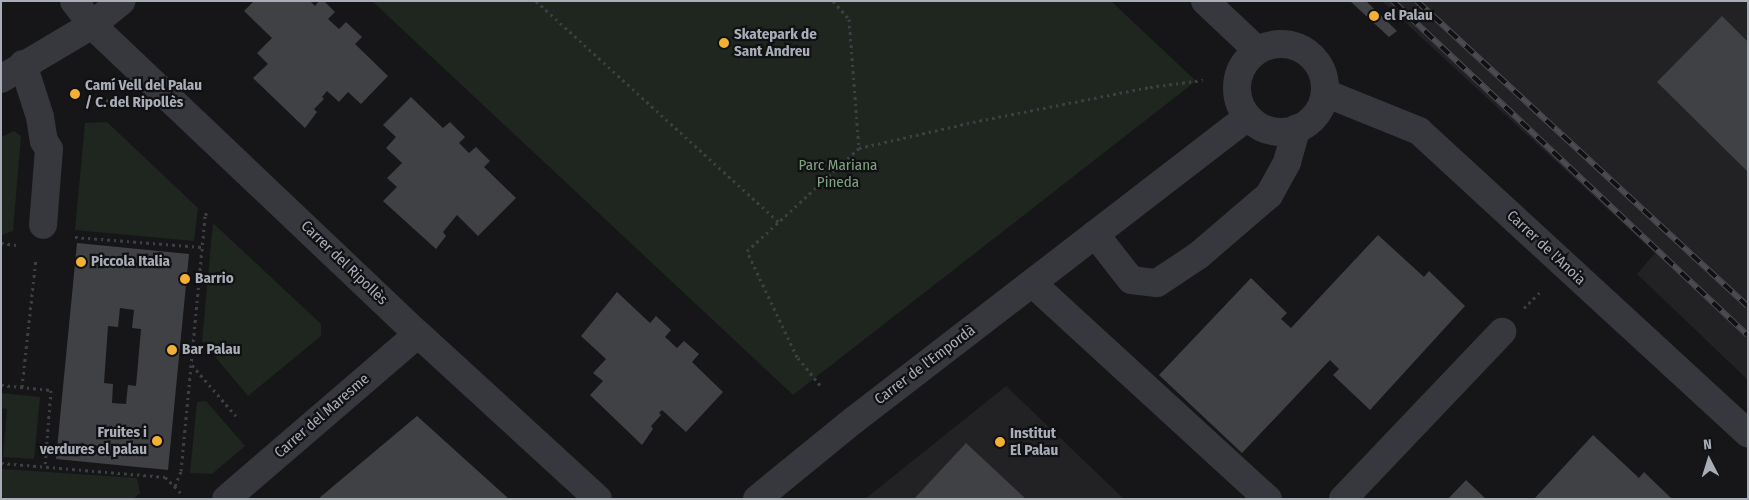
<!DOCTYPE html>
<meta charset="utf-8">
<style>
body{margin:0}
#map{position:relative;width:1749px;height:500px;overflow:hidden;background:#161618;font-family:"Fira Sans Condensed",sans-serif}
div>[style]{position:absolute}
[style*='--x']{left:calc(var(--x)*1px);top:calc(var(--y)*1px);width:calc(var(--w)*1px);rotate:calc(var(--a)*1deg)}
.built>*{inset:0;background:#222225}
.green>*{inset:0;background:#1e261f}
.building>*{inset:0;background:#404145}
.path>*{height:3px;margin-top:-1.5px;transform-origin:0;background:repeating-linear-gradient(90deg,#3d3f44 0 2.5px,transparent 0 6.5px)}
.minor>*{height:28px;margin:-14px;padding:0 14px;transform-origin:14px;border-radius:14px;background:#37383d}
.minor>.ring{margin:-14px;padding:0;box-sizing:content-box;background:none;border:28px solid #37383d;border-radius:50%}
.rail>*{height:5.5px;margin-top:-2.75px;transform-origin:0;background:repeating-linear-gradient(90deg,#111113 0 11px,#4a4c52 0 22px);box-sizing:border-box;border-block:1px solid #4a4c52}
.dots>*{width:14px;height:14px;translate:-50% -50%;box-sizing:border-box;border:2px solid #111113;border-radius:50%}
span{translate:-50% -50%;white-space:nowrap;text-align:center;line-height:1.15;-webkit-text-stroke:4.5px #111113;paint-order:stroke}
.poi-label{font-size:15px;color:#a8adb8;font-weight:700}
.left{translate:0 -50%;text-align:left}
.right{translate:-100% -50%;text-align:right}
.park-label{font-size:15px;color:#7fa381}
.street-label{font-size:15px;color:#a8adb8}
.frame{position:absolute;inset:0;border:2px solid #a8adb8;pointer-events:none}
.north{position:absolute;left:1684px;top:435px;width:50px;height:50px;-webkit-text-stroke:4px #111113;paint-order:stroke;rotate:355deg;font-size:14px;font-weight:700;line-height:20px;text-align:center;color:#a8adb8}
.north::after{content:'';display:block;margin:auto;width:18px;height:22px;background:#a8adb8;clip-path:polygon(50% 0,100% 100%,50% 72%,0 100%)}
</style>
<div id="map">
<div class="built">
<i style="clip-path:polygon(1382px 1px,1748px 1px,1748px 380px,1637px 274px,1655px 253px)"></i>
<i style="clip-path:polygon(1006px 386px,1124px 499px,865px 499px)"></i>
</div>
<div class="green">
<i style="clip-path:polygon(372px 1px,1111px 1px,1196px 81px,793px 395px)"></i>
<i style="clip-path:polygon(107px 122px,198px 208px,194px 241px,75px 230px,85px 123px)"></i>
<i style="clip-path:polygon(14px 131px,21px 136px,13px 231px,1px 235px,1px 137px)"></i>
<i style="clip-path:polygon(213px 223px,321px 324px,321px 336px,248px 396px,202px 341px)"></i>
<i style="clip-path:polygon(1px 393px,40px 397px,34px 459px,3px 457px,7px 409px,1px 408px)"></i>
<i style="clip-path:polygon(206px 401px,245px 446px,212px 474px,190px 473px,197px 402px)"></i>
<i style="clip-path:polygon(2px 469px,137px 478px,140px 493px,133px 499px,5px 499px,1px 494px)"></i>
</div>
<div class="building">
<i style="clip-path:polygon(254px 1px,310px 1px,315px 6px,319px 1px,324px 1px,335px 12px,328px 19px,339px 29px,346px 22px,362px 37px,355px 44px,388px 76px,361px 104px,348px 92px,339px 102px,327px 91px,322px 97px,324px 99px,314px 109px,317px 112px,305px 128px,253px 78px,268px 64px,257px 53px,272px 38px,244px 11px)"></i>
<i style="clip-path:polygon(1350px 1px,1366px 1px,1397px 31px,1389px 37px)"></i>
<i style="clip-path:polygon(1722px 16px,1748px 42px,1748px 172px,1657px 82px)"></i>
<i style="clip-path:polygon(411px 97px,443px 128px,450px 122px,465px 137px,459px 143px,469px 153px,476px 147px,490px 161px,484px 167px,516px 198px,478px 236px,457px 215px,443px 232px,446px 236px,436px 249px,383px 201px,397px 187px,387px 178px,402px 163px,386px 148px,396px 137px,383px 125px)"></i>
<i style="clip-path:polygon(1378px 235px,1424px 277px,1429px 271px,1465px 306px,1370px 410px,1333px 375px,1339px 369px,1330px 360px,1242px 453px,1159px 375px,1251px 278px,1287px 313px,1281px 319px,1291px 328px)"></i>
<i style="clip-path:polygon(evenodd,77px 243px,189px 254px,168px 470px,56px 459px,77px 243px,120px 308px,134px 310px,132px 328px,141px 329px,136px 386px,128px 385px,126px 404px,112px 403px,113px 384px,104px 383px,108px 326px,118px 327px,120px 308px)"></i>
<i style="clip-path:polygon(617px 292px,650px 323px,656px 316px,671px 330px,665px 337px,677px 348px,684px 341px,699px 354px,692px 362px,723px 392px,686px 432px,662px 410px,659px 413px,661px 415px,651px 426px,653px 429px,642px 445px,590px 395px,603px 381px,593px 373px,606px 359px,581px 336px)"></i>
<i style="clip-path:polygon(417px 416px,509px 499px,318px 499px)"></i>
<i style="clip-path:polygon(1593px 435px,1639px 478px,1644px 472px,1672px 499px,1534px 499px)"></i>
<i style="clip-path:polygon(966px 443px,1026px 499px,914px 499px)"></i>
<i style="clip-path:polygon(1466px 480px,1486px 499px,1448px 499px)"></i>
</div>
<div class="path">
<i style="--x:536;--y:1;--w:328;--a:42.3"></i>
<i style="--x:833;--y:1;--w:24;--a:48"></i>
<i style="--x:849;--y:19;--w:129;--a:85.6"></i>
<i style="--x:94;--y:105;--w:25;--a:-18"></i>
<i style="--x:75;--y:237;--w:127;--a:4.5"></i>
<i style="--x:1;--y:243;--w:15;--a:8"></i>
<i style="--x:1524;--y:308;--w:24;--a:-45"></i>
<i style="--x:192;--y:365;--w:67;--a:49.2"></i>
<i style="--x:1;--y:385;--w:50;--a:5.7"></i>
<i style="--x:51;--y:390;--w:77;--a:94.5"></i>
<i style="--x:820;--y:385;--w:36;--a:-129"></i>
<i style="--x:797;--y:357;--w:117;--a:-115.3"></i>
<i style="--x:747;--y:251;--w:152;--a:-42.6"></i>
<i style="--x:859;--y:148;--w:117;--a:-12.8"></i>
<i style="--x:973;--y:122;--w:180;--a:-11.2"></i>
<i style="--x:1150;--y:87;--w:53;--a:-7.5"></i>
<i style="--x:22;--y:387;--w:129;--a:-83.8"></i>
<i style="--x:1;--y:463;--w:165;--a:4.9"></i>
<i style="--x:165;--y:477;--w:24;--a:45"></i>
<i style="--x:175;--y:486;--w:16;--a:-68"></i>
<i style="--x:181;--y:471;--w:257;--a:-84.6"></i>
<i style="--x:205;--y:215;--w:4;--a:-45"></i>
</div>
<div class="minor">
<i style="--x:74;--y:1;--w:30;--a:53"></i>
<i style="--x:92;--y:25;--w:449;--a:43.5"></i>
<i style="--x:418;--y:334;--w:244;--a:42.5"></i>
<i style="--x:1205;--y:1;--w:71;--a:43.3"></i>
<i class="ring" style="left:1237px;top:44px;width:60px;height:60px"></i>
<i style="--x:23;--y:64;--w:56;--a:72.2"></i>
<i style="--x:40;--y:117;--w:24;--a:81"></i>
<i style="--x:44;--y:141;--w:9;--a:58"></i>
<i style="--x:49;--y:149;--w:76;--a:94.5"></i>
<i style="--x:1;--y:79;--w:106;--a:-30.7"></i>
<i style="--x:92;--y:25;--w:38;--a:-39"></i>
<i style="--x:1325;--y:93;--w:101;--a:22"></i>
<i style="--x:1419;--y:131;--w:447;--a:42.6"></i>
<i style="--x:1095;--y:234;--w:58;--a:52"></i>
<i style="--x:1131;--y:280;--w:26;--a:7"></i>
<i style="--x:1157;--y:283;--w:50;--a:-33.7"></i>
<i style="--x:1199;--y:255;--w:92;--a:-40.6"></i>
<i style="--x:1269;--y:195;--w:38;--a:-61"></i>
<i style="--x:1287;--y:162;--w:35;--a:-74"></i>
<i style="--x:1032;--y:283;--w:320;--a:42.5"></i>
<i style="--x:226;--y:499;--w:253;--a:-40.7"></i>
<i style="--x:757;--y:499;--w:125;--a:-39.2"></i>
<i style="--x:854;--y:420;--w:496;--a:-37.6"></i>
<i style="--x:1343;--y:499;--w:231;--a:-46.4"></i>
</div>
<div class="rail">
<i style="--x:1393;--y:1;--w:487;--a:43.3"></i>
<i style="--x:1417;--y:1;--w:450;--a:42.7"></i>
</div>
<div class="dots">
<i style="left:1374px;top:16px;background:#f2b134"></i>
<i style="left:724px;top:43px;background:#f2b134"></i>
<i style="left:75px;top:94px;background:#f2b134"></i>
<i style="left:81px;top:262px;background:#f2b134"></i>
<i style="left:185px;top:279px;background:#f2b134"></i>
<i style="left:172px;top:350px;background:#f2b134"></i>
<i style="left:157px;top:441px;background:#f2b134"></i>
<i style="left:1000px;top:442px;background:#f2b134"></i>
</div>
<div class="poi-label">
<span class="left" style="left:1384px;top:16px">el Palau</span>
<span class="left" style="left:734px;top:43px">Skatepark de<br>Sant Andreu</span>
<span class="left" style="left:85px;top:94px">Camí Vell del Palau<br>/ C. del Ripollès</span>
<span class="left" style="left:91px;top:262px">Piccola Italia</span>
<span class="left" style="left:195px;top:279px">Barrio</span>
<span class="left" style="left:182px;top:350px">Bar Palau</span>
<span class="right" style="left:147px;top:441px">Fruites i<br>verdures el palau</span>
<span class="left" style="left:1010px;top:442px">Institut<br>El Palau</span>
</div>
<div class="park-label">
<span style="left:838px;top:174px">Parc Mariana<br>Pineda</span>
</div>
<div class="street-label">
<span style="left:1546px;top:248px;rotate:43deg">Carrer de l'Anoia</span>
<span style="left:344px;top:263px;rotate:44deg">Carrer del Ripollès</span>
<span style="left:925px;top:365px;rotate:-37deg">Carrer de l'Empordà</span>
<span style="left:322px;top:416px;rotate:-41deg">Carrer del Maresme</span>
</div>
<div class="frame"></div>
<div class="north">N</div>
</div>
